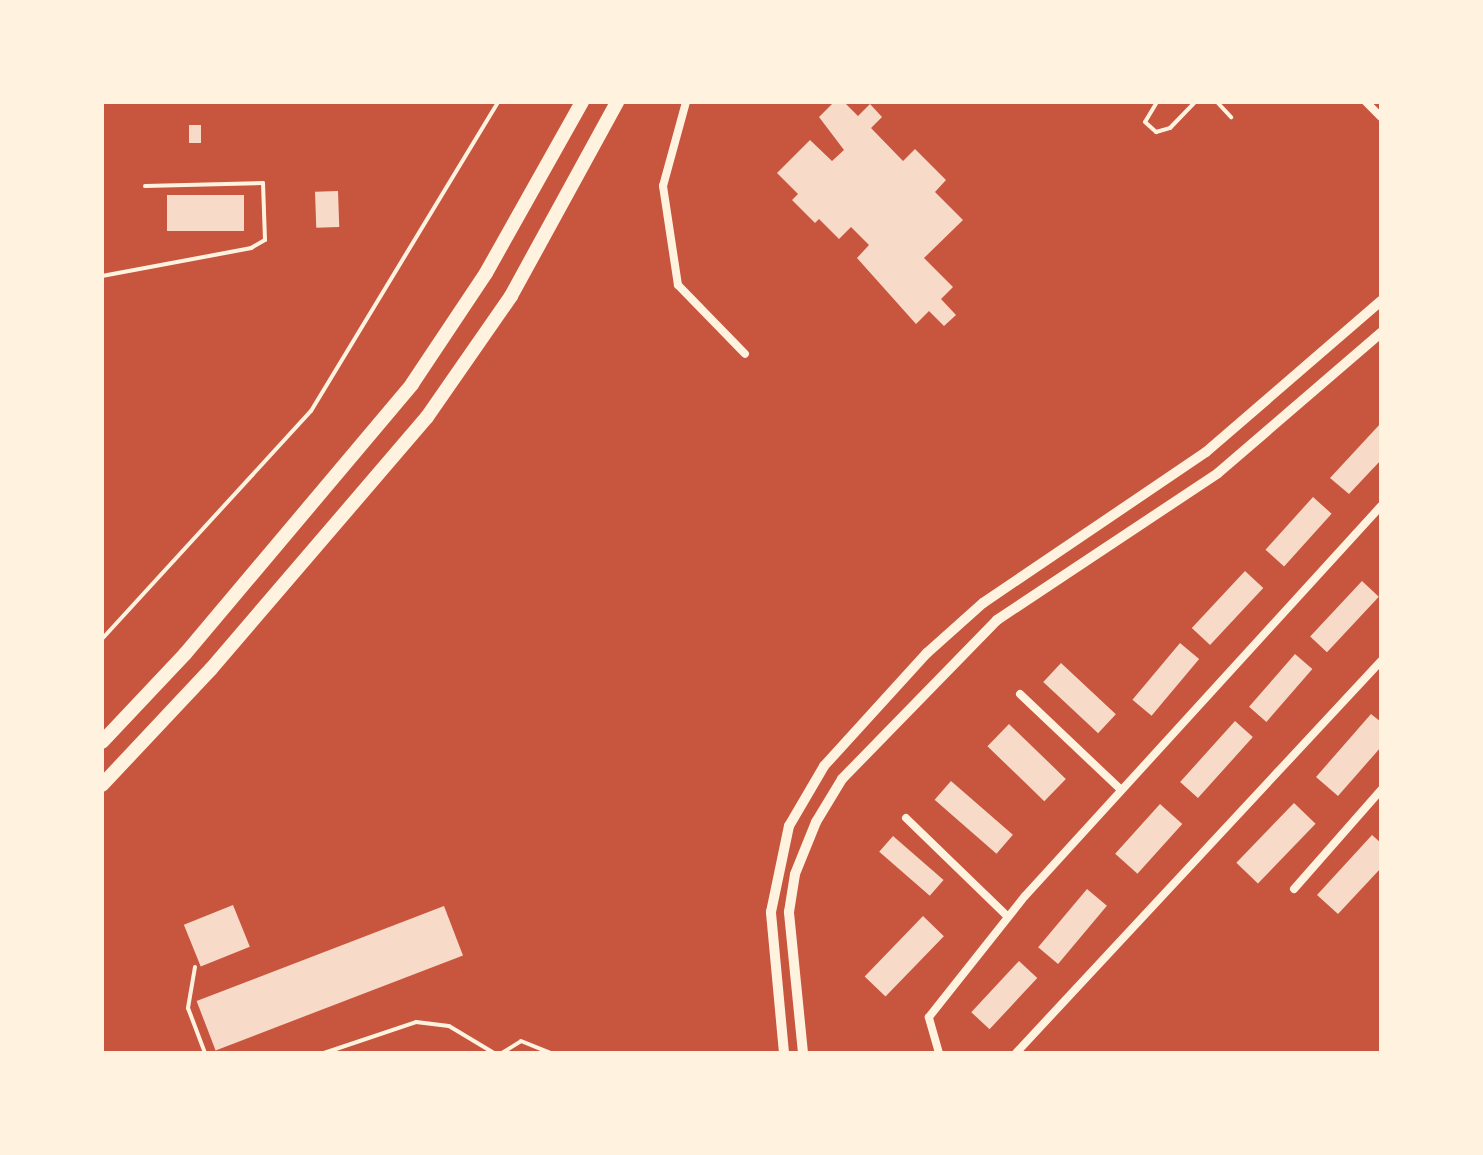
<!DOCTYPE html>
<style>
body{margin:0}
#map{position:relative;width:1483px;height:1155px;overflow:hidden;background:#c8553d;font-family:Cabin,sans-serif}
div>[style]{position:absolute}
[style*='--x']{left:calc(var(--x)*1px);top:calc(var(--y)*1px);width:calc(var(--w)*1px);rotate:calc(var(--a)*1deg)}
.building>*{inset:0;background:#f7dbc8;transform-origin:0 0}
.service>*{height:4px;margin:-2px;padding:0 2px;transform-origin:2px;border-radius:2px;background:#fff3e0}
.minor>*{height:8px;margin:-4px;padding:0 4px;transform-origin:4px;border-radius:4px;background:#fff3e0}
.tertiary>*{height:10px;margin:-5px;padding:0 5px;transform-origin:5px;border-radius:5px;background:#fff3e0}
.motorway>*{height:14px;margin:-7px;padding:0 7px;transform-origin:7px;border-radius:7px;background:#fff3e0}
span{translate:-50% -50%;white-space:nowrap;text-align:center;line-height:1.15;-webkit-text-stroke:8px #fff3e0;paint-order:stroke}
.frame{position:absolute;inset:0;border:104px solid #fff3e0;pointer-events:none}
</style>
<div id="map">
<div class="building">
<i style="clip-path:polygon(834px 102px,844px 102px,858px 116px,870px 104px,882px 117px,871px 128px,903px 161px,915px 149px,946px 180px,935px 192px,963px 220px,924px 258px,953px 287px,941px 299px,956px 315px,944px 326px,929px 311px,916px 324px,857px 258px,869px 245px,851px 227px,839px 239px,819px 219px,815px 223px,792px 200px,798px 194px,777px 173px,810px 140px,832px 161px,844px 150px,819px 117px)"></i>
<i style="left:189px;top:125px;width:12px;height:18px"></i>
<i style="left:338px;top:191px;width:36px;height:23px;rotate:88deg"></i>
<i style="left:244px;top:195px;width:36px;height:77px;rotate:90deg"></i>
<i style="clip-path:polygon(1381px 423px,1381px 460px,1349px 494px,1330px 478px)"></i>
<i style="left:1313px;top:497px;width:25px;height:71px;rotate:42deg"></i>
<i style="left:1245px;top:571px;width:25px;height:78px;rotate:43deg"></i>
<i style="left:1362px;top:581px;width:23px;height:76px;rotate:43deg"></i>
<i style="left:1180px;top:643px;width:25px;height:74px;rotate:40deg"></i>
<i style="left:1295px;top:654px;width:23px;height:70px;rotate:41deg"></i>
<i style="left:1061px;top:663px;width:75px;height:26px;rotate:43deg"></i>
<i style="clip-path:polygon(1371px 714px,1381px 722px,1381px 747px,1338px 796px,1316px 777px)"></i>
<i style="left:1235px;top:721px;width:24px;height:82px;rotate:42deg"></i>
<i style="left:1009px;top:724px;width:79px;height:31px;rotate:44deg"></i>
<i style="left:951px;top:781px;width:82px;height:25px;rotate:41deg"></i>
<i style="left:1294px;top:803px;width:30px;height:83px;rotate:44deg"></i>
<i style="left:1160px;top:804px;width:30px;height:67px;rotate:42deg"></i>
<i style="clip-path:polygon(1372px 835px,1381px 843px,1381px 868px,1338px 914px,1317px 895px)"></i>
<i style="left:893px;top:836px;width:67px;height:21px;rotate:41deg"></i>
<i style="left:1087px;top:889px;width:26px;height:76px;rotate:40deg"></i>
<i style="left:233px;top:905px;width:45px;height:53px;rotate:68deg"></i>
<i style="left:444px;top:906px;width:53px;height:265px;rotate:69deg"></i>
<i style="left:923px;top:916px;width:29px;height:84px;rotate:44deg"></i>
<i style="left:1019px;top:961px;width:25px;height:70px;rotate:43deg"></i>
</div>
<div class="service">
<i style="--x:1157;--y:102;--w:23;--a:121"></i>
<i style="--x:1145;--y:122;--w:15;--a:42"></i>
<i style="--x:1156;--y:132;--w:15;--a:-16"></i>
<i style="--x:1170;--y:128;--w:36;--a:-46"></i>
<i style="--x:1217;--y:102;--w:21;--a:47"></i>
<i style="--x:102;--y:276;--w:152;--a:-10.6"></i>
<i style="--x:251;--y:248;--w:16;--a:-30"></i>
<i style="--x:265;--y:240;--w:57;--a:-92"></i>
<i style="--x:263;--y:183;--w:118;--a:178.5"></i>
<i style="--x:102;--y:639;--w:309;--a:-47.5"></i>
<i style="--x:311;--y:411;--w:361;--a:-58.8"></i>
<i style="--x:195;--y:967;--w:42;--a:99.7"></i>
<i style="--x:188;--y:1008;--w:48;--a:69.3"></i>
<i style="--x:324;--y:1053;--w:97;--a:-18.6"></i>
<i style="--x:416;--y:1022;--w:33;--a:7"></i>
<i style="--x:449;--y:1026;--w:52;--a:31"></i>
<i style="--x:502;--y:1053;--w:22;--a:-32"></i>
<i style="--x:521;--y:1041;--w:31;--a:22"></i>
</div>
<div class="minor">
<i style="--x:686;--y:102;--w:87;--a:105.3"></i>
<i style="--x:663;--y:186;--w:100;--a:81.4"></i>
<i style="--x:678;--y:285;--w:96;--a:45.8"></i>
<i style="--x:1366;--y:102;--w:21;--a:45"></i>
<i style="--x:1020;--y:694;--w:139;--a:43.5"></i>
<i style="--x:906;--y:818;--w:142;--a:44.1"></i>
<i style="--x:1294;--y:889;--w:132;--a:-48.7"></i>
<i style="--x:939;--y:1053;--w:37;--a:-106"></i>
<i style="--x:929;--y:1017;--w:154;--a:-51.6"></i>
<i style="--x:1025;--y:896;--w:528;--a:-47.61"></i>
<i style="--x:1016;--y:1053;--w:536;--a:-47.04"></i>
</div>
<div class="tertiary">
<i style="--x:784;--y:1053;--w:142;--a:-95.3"></i>
<i style="--x:771;--y:912;--w:88;--a:-78.2"></i>
<i style="--x:789;--y:826;--w:69;--a:-59.7"></i>
<i style="--x:824;--y:766;--w:153;--a:-47.7"></i>
<i style="--x:927;--y:653;--w:75;--a:-41.8"></i>
<i style="--x:983;--y:603;--w:269;--a:-34.1"></i>
<i style="--x:1206;--y:452;--w:231;--a:-40.8"></i>
<i style="--x:803;--y:1053;--w:142;--a:-95.7"></i>
<i style="--x:789;--y:912;--w:38;--a:-81"></i>
<i style="--x:795;--y:874;--w:56;--a:-68"></i>
<i style="--x:816;--y:822;--w:50;--a:-58.8"></i>
<i style="--x:842;--y:779;--w:222;--a:-45.7"></i>
<i style="--x:997;--y:620;--w:265;--a:-33.6"></i>
<i style="--x:1218;--y:473;--w:215;--a:-40.7"></i>
</div>
<div class="motorway">
<i style="--x:102;--y:742;--w:121;--a:-46.7"></i>
<i style="--x:185;--y:654;--w:353;--a:-49.9"></i>
<i style="--x:412;--y:384;--w:133;--a:-56.3"></i>
<i style="--x:486;--y:273;--w:196;--a:-60.7"></i>
<i style="--x:102;--y:785;--w:159;--a:-46.8"></i>
<i style="--x:211;--y:669;--w:332;--a:-49.4"></i>
<i style="--x:427;--y:417;--w:147;--a:-55.2"></i>
<i style="--x:511;--y:296;--w:221;--a:-61.3"></i>
</div>
<div class="frame"></div>
</div>
